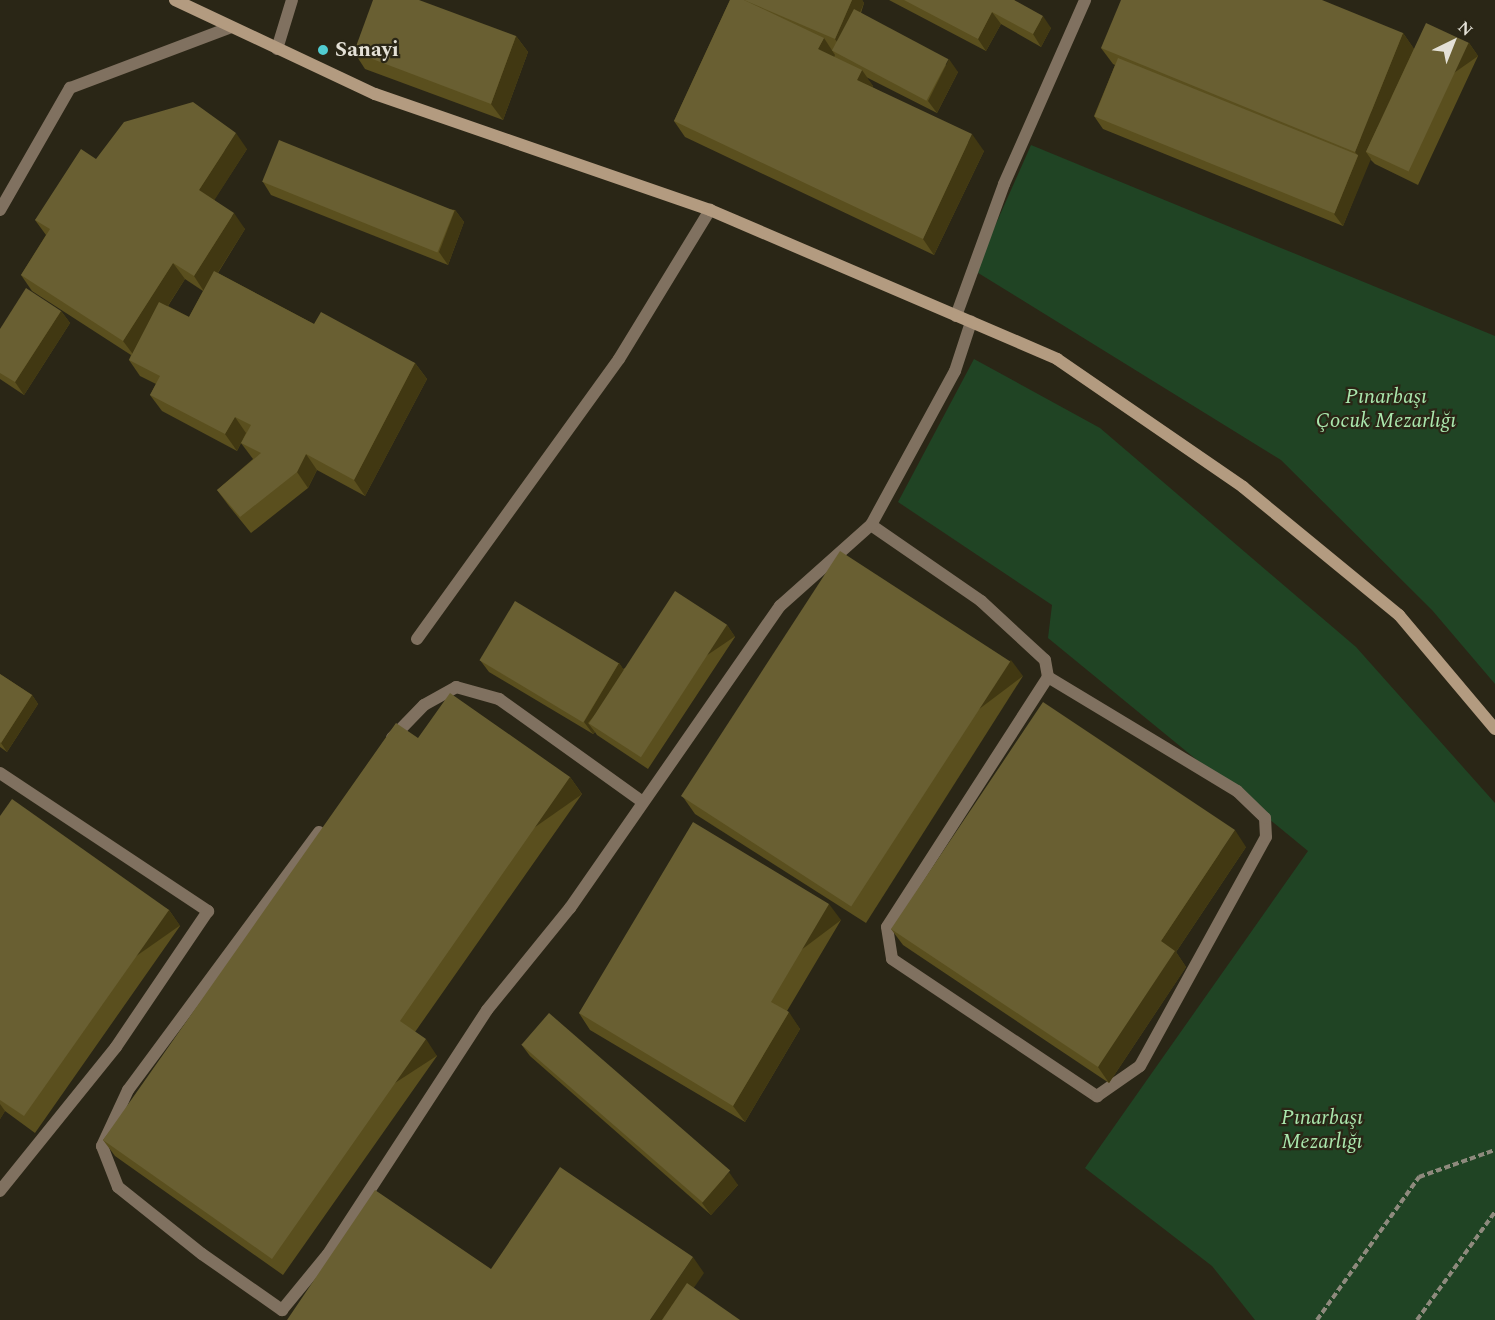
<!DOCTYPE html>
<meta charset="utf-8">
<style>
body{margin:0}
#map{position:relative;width:1495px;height:1320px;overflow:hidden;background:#2a2616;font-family:Spectral,serif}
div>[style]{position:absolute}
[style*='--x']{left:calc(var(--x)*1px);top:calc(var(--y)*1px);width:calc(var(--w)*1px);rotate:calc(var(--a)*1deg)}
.green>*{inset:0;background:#204424}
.path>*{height:4px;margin-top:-2px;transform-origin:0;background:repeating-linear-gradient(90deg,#8e8a7d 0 6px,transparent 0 9px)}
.street>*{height:12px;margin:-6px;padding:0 6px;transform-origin:6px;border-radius:6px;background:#807160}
.secondary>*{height:12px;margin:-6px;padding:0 6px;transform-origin:6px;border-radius:6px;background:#b39b80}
.wall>*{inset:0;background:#5a4f1e}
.shaded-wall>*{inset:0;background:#413812;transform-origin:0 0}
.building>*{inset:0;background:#695f32;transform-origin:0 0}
.dots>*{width:16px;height:16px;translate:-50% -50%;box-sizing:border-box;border:3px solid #2a2616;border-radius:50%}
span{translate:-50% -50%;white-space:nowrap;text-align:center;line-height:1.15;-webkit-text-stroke:4.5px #2a2616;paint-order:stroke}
.poi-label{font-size:21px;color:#e4e1d7;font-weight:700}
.left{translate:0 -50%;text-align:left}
.park-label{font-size:21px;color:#aae7ad;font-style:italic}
.north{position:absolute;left:1423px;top:12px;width:60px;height:60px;-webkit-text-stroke:4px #2a2616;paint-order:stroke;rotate:43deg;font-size:16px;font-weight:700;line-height:24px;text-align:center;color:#e4e1d7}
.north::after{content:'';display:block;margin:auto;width:21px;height:27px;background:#e4e1d7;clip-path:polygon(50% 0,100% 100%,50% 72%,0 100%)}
</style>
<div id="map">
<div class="green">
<i style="clip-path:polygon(1031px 145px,1495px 336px,1495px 684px,1432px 610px,1281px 460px,975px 271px)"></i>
<i style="clip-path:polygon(974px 359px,1100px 428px,1356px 647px,1495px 803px,1495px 1320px,1255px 1320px,1212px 1266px,1085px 1168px,1308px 851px,1048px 638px,1052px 605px,898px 502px)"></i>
</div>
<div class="path">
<i style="--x:1317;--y:1320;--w:176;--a:-54.5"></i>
<i style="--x:1419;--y:1177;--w:81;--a:-19.6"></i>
<i style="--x:1417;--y:1320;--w:133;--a:-54.2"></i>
</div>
<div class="street">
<i style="--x:277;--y:49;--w:51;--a:-73"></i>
<i style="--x:0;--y:210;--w:141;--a:-60.2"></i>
<i style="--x:70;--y:88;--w:170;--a:-20.7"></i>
<i style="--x:956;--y:316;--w:140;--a:-70"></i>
<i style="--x:1004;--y:184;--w:201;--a:-66.2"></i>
<i style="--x:871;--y:525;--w:134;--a:34.6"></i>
<i style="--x:981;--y:601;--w:87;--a:42.7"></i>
<i style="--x:1045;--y:660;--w:17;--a:80"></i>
<i style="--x:1048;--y:677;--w:297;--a:122.8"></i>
<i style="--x:887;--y:927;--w:32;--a:81"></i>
<i style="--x:892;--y:959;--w:247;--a:33.8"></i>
<i style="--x:1097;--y:1096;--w:52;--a:-34.9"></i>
<i style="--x:1140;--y:1066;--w:261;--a:-61.2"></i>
<i style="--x:1266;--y:837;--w:19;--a:-93"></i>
<i style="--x:1265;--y:818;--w:39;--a:-136"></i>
<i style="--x:1237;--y:791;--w:221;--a:-148.9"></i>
<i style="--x:417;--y:639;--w:345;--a:-54.2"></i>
<i style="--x:619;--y:359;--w:175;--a:-58.6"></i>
<i style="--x:392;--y:738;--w:46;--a:-45.9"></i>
<i style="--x:424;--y:705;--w:37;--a:-29"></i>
<i style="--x:456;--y:687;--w:45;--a:15.6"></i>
<i style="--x:499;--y:699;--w:177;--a:35.6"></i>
<i style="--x:0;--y:773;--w:250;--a:33.6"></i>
<i style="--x:208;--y:911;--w:164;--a:124.1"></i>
<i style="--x:116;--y:1047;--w:185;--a:128.9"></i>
<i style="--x:319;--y:832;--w:321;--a:126.5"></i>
<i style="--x:128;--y:1090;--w:62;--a:114.9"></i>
<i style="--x:102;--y:1146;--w:44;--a:68.7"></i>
<i style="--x:118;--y:1187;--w:107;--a:38.6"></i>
<i style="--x:202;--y:1254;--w:98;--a:35"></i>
<i style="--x:282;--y:1310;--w:72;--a:-50.6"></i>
<i style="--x:328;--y:1254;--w:291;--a:-56.9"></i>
<i style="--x:487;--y:1010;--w:132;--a:-50.9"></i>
<i style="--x:570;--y:908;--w:368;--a:-55.2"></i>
<i style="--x:780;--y:606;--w:122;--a:-41.7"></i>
<i style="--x:871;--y:525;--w:175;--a:-61.4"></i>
<i style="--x:955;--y:371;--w:52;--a:-71.9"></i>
</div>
<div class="secondary">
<i style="--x:175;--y:0;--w:221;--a:25.2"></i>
<i style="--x:375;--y:94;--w:355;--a:19.1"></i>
<i style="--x:710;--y:210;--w:378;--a:23.2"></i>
<i style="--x:1057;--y:359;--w:226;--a:34.5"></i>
<i style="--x:1243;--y:487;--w:202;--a:39.4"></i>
<i style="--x:1399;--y:615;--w:149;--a:49.9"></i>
</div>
<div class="wall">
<i style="clip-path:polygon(730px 0,862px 0,864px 3px,861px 13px,958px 72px,937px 113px,866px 77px,873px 86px,872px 87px,984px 151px,934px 255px,685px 137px,674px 121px)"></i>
<i style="clip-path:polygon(889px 0,1014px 0,1051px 28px,1041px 47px,1001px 24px,986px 51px)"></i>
<i style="clip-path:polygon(1403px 33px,1414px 49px,1469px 43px,1478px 56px,1418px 185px,1375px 164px,1370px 159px,1343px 226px,1103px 129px,1094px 116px,1115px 65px,1113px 64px,1101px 48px)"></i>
<i style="clip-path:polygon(516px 36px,528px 52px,503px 120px,365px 69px,354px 52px)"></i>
<i style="clip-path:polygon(evenodd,247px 149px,214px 200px,245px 229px,218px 273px,314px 324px,415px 363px,427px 379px,365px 496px,317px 470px,308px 488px,251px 533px,229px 506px,217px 490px,253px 459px,241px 443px,246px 433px,237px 451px,162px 411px,150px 395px,156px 384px,140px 376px,129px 360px,131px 355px,32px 291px,21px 275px,46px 235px,35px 220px,96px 159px,247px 149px,185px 279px,203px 291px,189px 317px,168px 306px,185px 279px)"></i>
<i style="clip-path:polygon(263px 182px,455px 210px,464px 222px,448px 265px,271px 195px)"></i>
<i style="clip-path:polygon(61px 311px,70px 323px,24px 395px,0 379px,0 329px)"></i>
<i style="clip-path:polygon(727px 625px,735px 637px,648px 769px,597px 735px,595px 732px,593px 734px,489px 672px,480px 660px,619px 663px,623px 669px)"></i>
<i style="clip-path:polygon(0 674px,32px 695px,38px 704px,7px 752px,0 747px)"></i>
<i style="clip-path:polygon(1023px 676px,866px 923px,695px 814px,683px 797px)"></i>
<i style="clip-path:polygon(418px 738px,570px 777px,582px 794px,415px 1032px,437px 1056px,283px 1275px,115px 1156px,103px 1140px)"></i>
<i style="clip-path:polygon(0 816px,169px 910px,180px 926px,35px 1133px,5px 1111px,0 1119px)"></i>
<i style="clip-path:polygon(1246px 847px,1176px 952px,1186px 967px,1109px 1083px,903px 945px,891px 929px)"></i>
<i style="clip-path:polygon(841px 920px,787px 1011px,800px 1029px,745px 1122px,590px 1030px,579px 1013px)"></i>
<i style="clip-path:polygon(521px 1044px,738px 1185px,711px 1215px,530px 1056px)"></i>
</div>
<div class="shaded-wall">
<i style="clip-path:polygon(852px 0,862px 0,864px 3px,844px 52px,835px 39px)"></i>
<i style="clip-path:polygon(992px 12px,1001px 24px,986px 51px,978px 39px)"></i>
<i style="clip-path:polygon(1043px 16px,1051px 28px,1041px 47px,1033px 34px)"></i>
<i style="clip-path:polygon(1403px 33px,1414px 49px,1366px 152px,1371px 159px,1343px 226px,1334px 214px,1358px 156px,1355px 152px)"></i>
<i style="clip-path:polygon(516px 36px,528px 52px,503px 120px,491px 104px)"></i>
<i style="clip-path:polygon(824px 38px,835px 55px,830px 66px,818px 49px)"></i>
<i style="left:1469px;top:43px;width:16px;height:142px;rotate:55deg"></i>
<i style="clip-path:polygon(949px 59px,958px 72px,937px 113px,928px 101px)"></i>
<i style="clip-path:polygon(862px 70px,873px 86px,868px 96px,857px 80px)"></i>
<i style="clip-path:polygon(236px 133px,247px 149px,210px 207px,199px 190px)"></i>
<i style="clip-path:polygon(972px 134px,984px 151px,934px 255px,923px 239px)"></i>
<i style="clip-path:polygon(455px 210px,464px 222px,448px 265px,439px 252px)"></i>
<i style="clip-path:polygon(234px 213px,245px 229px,205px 293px,194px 276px)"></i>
<i style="clip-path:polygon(173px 263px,185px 279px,135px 357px,123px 341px)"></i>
<i style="clip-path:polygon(61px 311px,70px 323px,24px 395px,15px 382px)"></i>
<i style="clip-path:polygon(415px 363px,427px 379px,365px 496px,354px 480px)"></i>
<i style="clip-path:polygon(235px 417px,246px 433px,237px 451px,225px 434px)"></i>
<i style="clip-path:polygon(306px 454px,317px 470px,308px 488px,297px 472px)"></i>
<i style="left:727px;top:625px;width:14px;height:159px;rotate:56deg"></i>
<i style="left:1011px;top:660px;width:20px;height:291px;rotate:53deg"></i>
<i style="clip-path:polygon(619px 663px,628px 676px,588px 723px,595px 732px,593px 734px,584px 722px)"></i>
<i style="clip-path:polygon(32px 695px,38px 704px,7px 752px,1px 743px)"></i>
<i style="left:570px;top:777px;width:21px;height:297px;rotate:55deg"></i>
<i style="clip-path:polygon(1235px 830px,1246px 847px,1176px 952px,1186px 967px,1109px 1083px,1098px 1067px,1161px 941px)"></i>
<i style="left:829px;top:904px;width:20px;height:114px;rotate:53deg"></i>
<i style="left:169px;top:910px;width:19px;height:252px;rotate:55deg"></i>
<i style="clip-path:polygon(789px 1012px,800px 1029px,745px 1122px,733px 1106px)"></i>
<i style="left:426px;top:1039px;width:20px;height:269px;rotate:57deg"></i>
<i style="clip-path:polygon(0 1104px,5px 1111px,0 1119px)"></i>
<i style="clip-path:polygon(729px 1172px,738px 1185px,711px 1215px,702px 1203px)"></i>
<i style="clip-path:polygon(693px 1257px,704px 1273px,672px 1320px,650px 1320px)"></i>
</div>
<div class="building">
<i style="clip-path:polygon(373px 0,419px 0,516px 36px,491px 104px,354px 52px)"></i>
<i style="clip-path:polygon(730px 0,744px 0,824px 38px,818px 49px,862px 70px,857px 80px,972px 134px,923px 239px,674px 121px)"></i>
<i style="clip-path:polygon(744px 0,852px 0,835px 39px)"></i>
<i style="clip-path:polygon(904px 0,1014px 0,1043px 16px,1033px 34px,992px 12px,978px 39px)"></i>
<i style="clip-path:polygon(1121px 0,1322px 0,1403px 33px,1355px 152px,1101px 48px)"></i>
<i style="left:854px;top:9px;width:107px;height:47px;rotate:28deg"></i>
<i style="left:1426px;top:23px;width:47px;height:142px;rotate:25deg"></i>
<i style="left:1118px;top:58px;width:259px;height:63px;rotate:22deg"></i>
<i style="clip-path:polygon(193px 102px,236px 133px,199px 190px,234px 213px,194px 276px,173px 263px,123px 341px,21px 275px,50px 229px,35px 220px,81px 149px,96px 159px,124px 122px)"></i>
<i style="left:279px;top:140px;width:189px;height:45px;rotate:22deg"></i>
<i style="clip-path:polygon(214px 271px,314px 324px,321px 312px,415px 363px,354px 480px,306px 454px,297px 472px,240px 517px,217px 490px,261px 453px,241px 443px,251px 425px,235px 417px,225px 434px,150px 395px,160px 376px,129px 360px,159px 302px,189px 317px)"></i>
<i style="clip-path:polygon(26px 288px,61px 311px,15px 382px,0 373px,0 329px)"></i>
<i style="left:840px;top:551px;width:203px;height:292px;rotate:33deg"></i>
<i style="left:675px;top:591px;width:62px;height:158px;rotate:33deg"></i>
<i style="left:515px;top:601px;width:121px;height:69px;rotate:31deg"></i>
<i style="clip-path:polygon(0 674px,32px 695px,1px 743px,0 742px)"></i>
<i style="clip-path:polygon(450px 693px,570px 777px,400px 1021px,426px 1039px,272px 1259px,103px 1140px,396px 723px,418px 738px)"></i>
<i style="clip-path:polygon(1043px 702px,1235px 830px,1161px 941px,1175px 951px,1098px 1067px,891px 929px)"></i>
<i style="clip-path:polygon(12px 799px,169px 910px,24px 1116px,0 1100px,0 816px)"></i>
<i style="clip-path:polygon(693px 822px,829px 904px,771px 1002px,789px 1012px,733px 1106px,579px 1013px)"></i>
<i style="left:549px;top:1013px;width:240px;height:42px;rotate:41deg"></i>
<i style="clip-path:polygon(560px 1167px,693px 1257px,650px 1320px,287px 1320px,375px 1190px,491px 1269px)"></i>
<i style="clip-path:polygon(687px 1283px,740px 1320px,662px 1320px)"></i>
</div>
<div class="dots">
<i style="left:323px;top:50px;background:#51ccd1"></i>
</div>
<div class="poi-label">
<span class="left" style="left:335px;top:50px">Sanayi</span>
</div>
<div class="park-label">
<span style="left:1386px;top:409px">Pınarbaşı<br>Çocuk Mezarlığı</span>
<span style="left:1322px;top:1130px">Pınarbaşı<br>Mezarlığı</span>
</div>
<div class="north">N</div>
</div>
